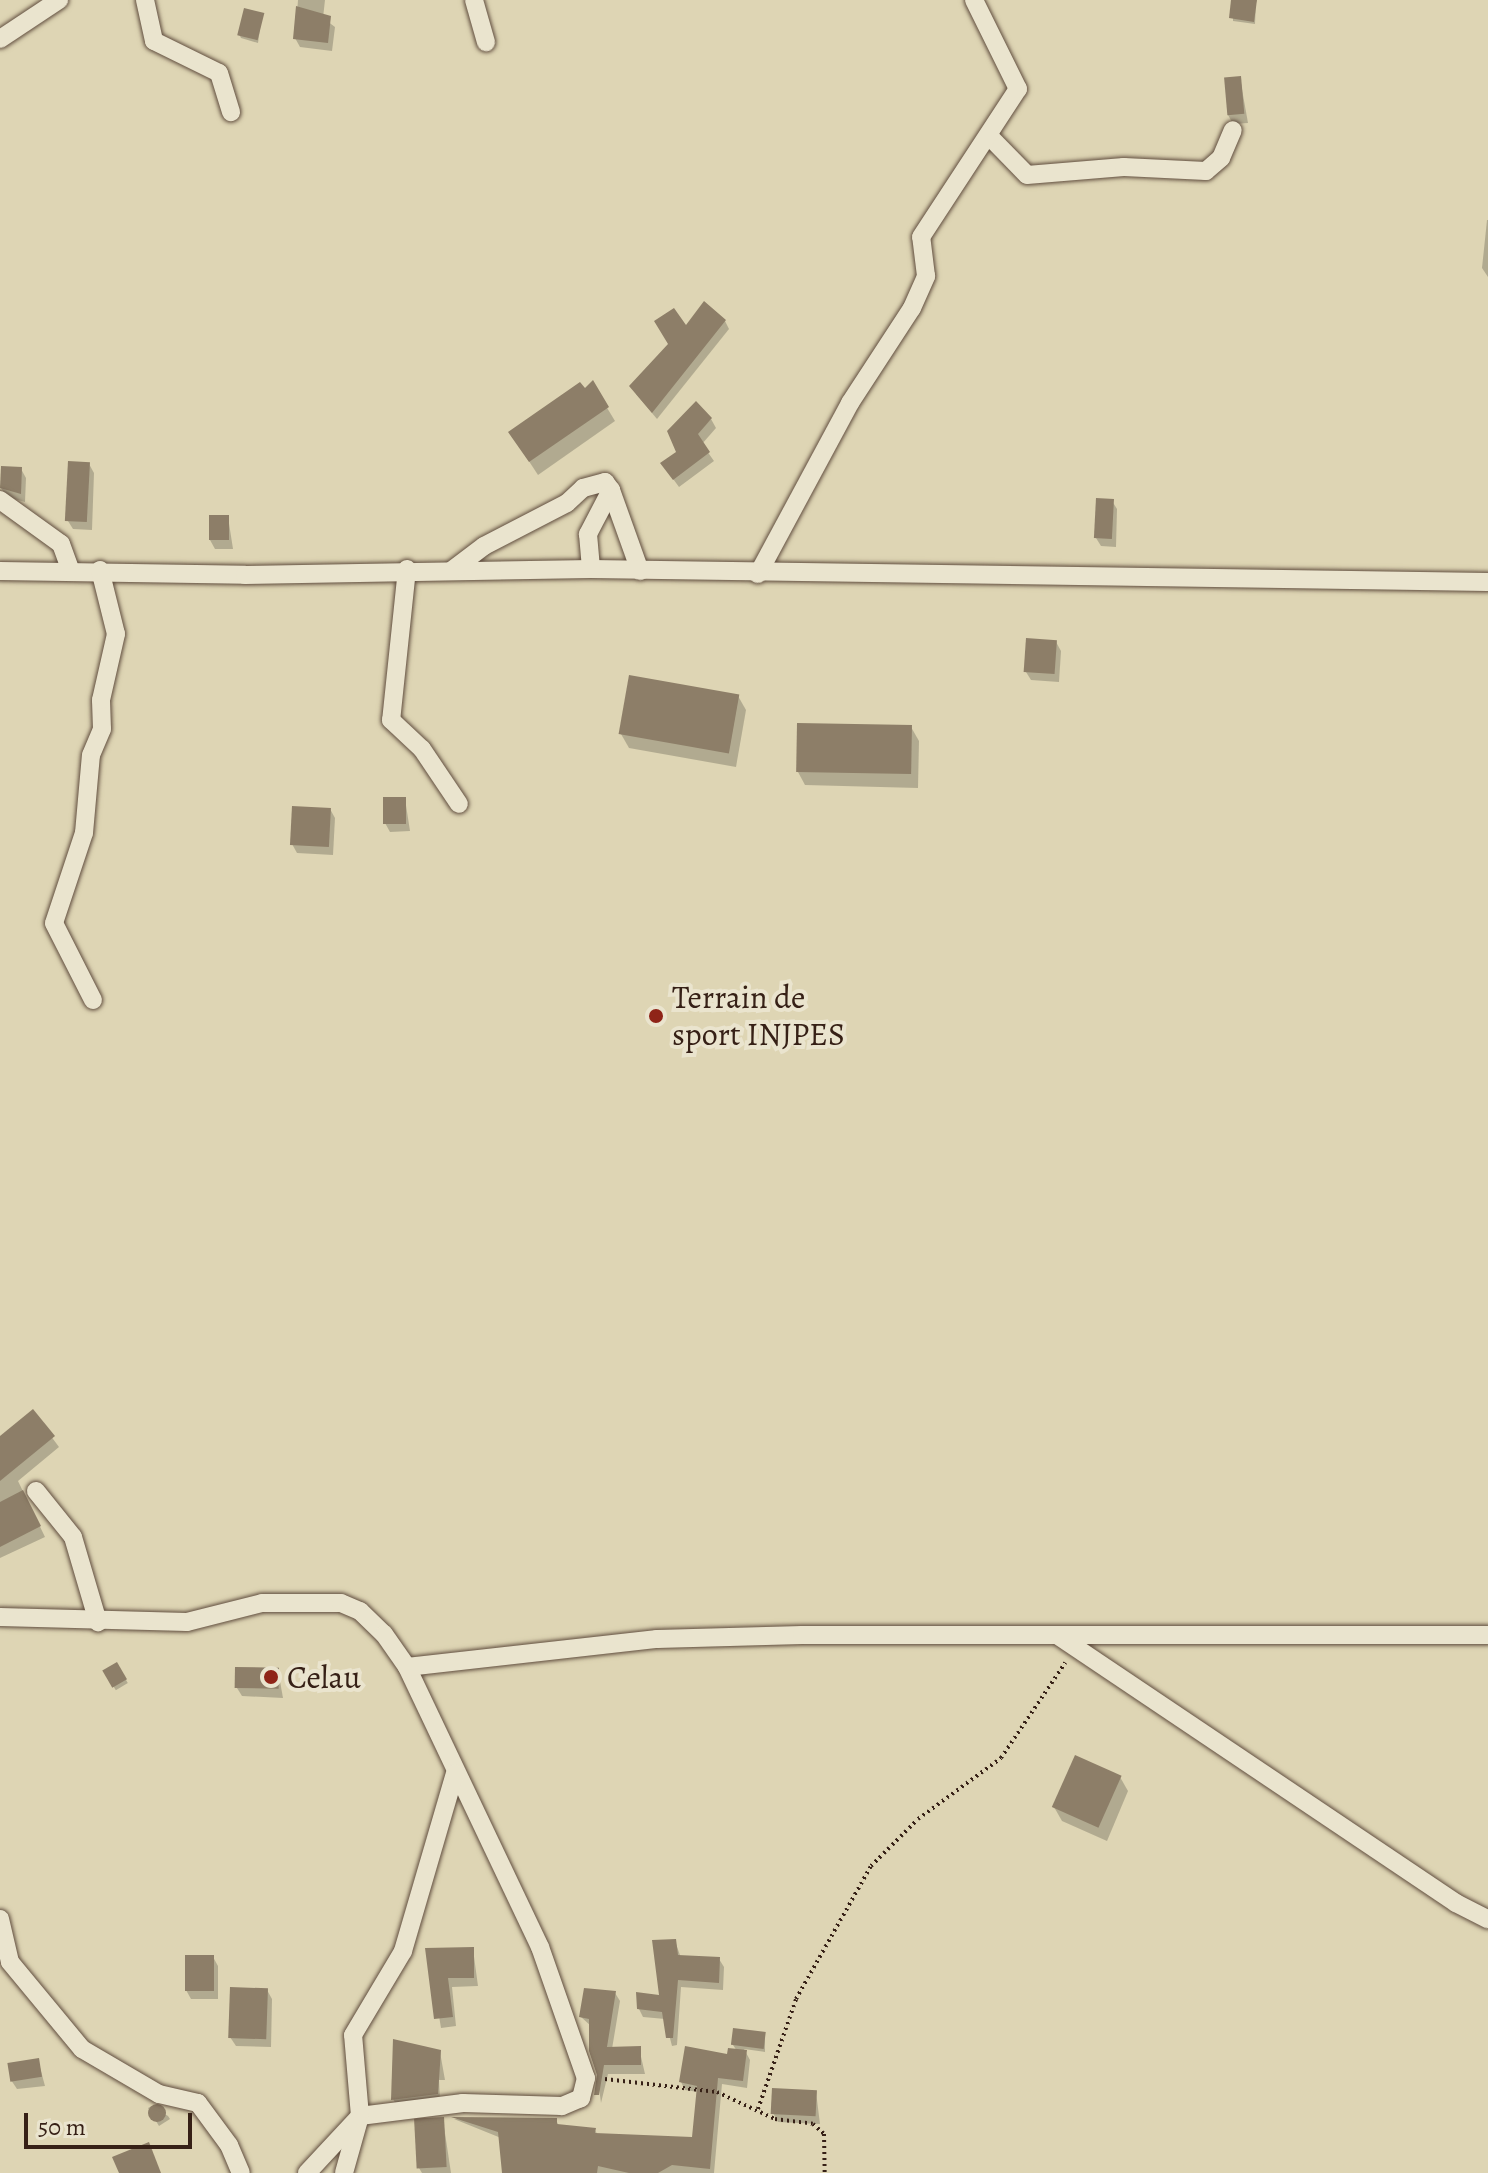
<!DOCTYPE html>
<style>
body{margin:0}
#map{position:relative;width:1488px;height:2173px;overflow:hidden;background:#ded5b4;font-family:Alegreya,serif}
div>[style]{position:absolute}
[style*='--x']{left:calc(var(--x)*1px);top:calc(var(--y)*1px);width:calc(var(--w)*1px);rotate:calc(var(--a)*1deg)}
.shadow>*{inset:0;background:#0003;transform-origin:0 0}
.building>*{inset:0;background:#8d7e68;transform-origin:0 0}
.round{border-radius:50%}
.path>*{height:4px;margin-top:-2px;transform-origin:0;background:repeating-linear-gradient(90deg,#362016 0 2px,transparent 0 6px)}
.roads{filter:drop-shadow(0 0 2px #604d3e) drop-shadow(0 0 2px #604d3e)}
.minor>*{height:18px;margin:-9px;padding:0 9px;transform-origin:9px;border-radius:9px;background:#eae4ce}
.dots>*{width:22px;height:22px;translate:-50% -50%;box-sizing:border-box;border:4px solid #eae4ce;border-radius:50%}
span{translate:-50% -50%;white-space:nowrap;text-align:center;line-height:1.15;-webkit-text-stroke:8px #eae4ce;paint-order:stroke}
.poi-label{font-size:32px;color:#362016}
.left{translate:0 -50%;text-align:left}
.scale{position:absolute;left:24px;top:2113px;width:168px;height:36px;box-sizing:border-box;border:4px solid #362016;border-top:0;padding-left:10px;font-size:24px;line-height:28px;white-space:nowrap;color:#362016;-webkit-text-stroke:6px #eae4ce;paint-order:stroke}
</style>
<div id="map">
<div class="shadow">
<i style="clip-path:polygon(298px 0,325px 0,323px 18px,335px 27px,332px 51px,300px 47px,295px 38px)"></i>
<i style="clip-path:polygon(1233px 0,1256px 2px,1255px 24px,1233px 21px)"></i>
<i style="clip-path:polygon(262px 15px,258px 43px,241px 38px,239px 34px)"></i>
<i style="clip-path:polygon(1240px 78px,1248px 123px,1233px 124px,1228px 115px)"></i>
<i style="clip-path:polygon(1487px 220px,1488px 220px,1488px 277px,1482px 268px)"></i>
<i style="clip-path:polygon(725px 321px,729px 329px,657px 419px,636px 394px,686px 328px)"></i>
<i style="clip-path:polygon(592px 383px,615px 421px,538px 475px,519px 446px)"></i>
<i style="clip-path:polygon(711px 419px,716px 428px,702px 444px,714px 461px,679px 487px,668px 472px,678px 452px)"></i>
<i style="clip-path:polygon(89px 464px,94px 473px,92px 530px,73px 529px,68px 521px)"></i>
<i style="clip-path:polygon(21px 469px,26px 478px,25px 502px,7px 497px,1px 488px)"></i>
<i style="clip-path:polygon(1112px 501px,1117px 509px,1116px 547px,1101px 546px,1096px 538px)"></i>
<i style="clip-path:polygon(228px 517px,233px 549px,215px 549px,210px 540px)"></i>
<i style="clip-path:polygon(1056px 642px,1061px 651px,1059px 682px,1031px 680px,1026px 672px)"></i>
<i style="clip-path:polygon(738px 696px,746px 710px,736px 767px,629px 748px,621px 734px)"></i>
<i style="clip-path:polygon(911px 727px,919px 741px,918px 788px,805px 785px,798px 772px)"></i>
<i style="clip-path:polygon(405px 799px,410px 831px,390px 832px,385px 823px)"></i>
<i style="clip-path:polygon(330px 809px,335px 818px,333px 855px,297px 853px,292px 844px)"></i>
<i style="clip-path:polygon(33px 1412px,59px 1447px,18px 1481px,45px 1537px,0 1558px,0 1438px)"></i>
<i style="left:117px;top:1665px;width:21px;height:14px;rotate:59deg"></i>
<i style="clip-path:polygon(278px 1670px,283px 1698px,242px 1696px,237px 1688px)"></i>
<i style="clip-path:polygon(1120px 1777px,1128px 1791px,1107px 1841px,1062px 1821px,1054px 1807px)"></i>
<i style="clip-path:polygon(675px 1941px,681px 1958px,719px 1959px,724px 1967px,723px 1990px,681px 1987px,677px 2045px,672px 2046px,665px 2019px,643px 2017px,639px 2009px,662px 1997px)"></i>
<i style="clip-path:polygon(473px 1949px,478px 1986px,452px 1987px,456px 2026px,441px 2028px,428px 1950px)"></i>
<i style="clip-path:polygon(213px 1957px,218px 1966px,218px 1999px,191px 1999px,186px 1990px)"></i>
<i style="clip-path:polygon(267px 1990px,272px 1999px,271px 2047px,236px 2046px,230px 2037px)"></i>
<i style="clip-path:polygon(615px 1993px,620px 2001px,612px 2049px,639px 2048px,645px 2074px,608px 2074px,601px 2103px,591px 2026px,581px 2017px)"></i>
<i style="clip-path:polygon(765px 2034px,765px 2052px,744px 2049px,750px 2060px,747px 2088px,722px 2084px,714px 2173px,504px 2173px,501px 2138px,454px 2119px,556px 2120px,559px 2126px,594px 2129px,598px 2135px,694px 2139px,698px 2092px,685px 2090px,681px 2082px,737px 2051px,733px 2045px)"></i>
<i style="clip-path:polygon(440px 2052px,445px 2080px,439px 2080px,440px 2100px,397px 2106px,393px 2099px)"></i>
<i style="clip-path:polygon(38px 2060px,45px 2086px,17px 2089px,11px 2080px)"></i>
<i style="clip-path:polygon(816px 2092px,820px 2124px,778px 2122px,773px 2113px)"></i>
<i style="clip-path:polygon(152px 2106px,168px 2116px,170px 2119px,159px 2126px,148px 2108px)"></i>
<i style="clip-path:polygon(443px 2120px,451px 2173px,422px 2173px,419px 2168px)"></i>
</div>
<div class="building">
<i style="clip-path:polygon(1231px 0,1257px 0,1254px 22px,1229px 18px)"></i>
<i style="clip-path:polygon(296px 6px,331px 16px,328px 43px,293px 39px)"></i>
<i style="left:244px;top:8px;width:21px;height:28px;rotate:14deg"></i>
<i style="left:1241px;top:76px;width:38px;height:17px;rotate:85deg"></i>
<i style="clip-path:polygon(704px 301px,726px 320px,652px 413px,629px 386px,668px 344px,654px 321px,674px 308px,686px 325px)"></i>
<i style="clip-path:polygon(593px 380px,609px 407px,529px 462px,508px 432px,580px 382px,585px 388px)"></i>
<i style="clip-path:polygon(696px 401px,712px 418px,698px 434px,710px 452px,673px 480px,660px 463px,676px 452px,667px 431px)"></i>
<i style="left:68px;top:461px;width:22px;height:60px;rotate:3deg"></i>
<i style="clip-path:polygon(1px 466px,22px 467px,21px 494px,0 488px)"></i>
<i style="left:1096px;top:498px;width:18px;height:40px;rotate:3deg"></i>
<i style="left:209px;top:515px;width:20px;height:25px"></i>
<i style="left:1026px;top:638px;width:31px;height:34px;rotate:4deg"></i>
<i style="left:629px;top:675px;width:112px;height:60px;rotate:10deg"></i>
<i style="left:797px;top:723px;width:115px;height:49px;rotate:1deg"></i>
<i style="left:383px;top:797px;width:23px;height:27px"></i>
<i style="left:292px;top:806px;width:39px;height:39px;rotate:3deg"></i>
<i style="clip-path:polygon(33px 1409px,55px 1436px,0 1481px,0 1436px)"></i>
<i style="clip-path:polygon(23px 1490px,41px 1526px,0 1547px,0 1502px)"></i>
<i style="left:117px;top:1662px;width:20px;height:17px;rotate:60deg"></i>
<i style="left:235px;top:1667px;width:44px;height:21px;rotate:1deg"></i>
<i style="left:1075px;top:1755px;width:51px;height:57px;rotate:24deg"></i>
<i style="clip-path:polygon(676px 1939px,678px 1955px,720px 1957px,719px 1983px,678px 1980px,673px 2038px,666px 2038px,662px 2012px,637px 2009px,636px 1992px,659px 1995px,652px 1940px)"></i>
<i style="clip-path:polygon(474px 1947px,474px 1978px,448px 1978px,453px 2017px,434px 2019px,425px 1948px)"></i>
<i style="left:185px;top:1955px;width:29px;height:36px"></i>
<i style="left:230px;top:1987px;width:38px;height:51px;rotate:2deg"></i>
<i style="clip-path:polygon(584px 1988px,616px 1991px,607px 2047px,641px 2046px,641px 2065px,604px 2065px,599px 2095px,594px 2095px,597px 2075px,589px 2051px,589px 2019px,579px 2017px)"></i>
<i style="left:733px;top:2028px;width:33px;height:17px;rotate:7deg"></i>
<i style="clip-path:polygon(393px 2039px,441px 2050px,438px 2094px,391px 2100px)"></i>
<i style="clip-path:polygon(685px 2046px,727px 2054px,728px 2048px,747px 2050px,743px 2081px,718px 2078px,710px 2169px,672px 2165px,658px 2173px,629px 2173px,598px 2166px,597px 2173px,502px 2173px,498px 2132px,451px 2117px,557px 2118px,557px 2124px,596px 2128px,595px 2133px,692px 2137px,697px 2086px,679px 2082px)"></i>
<i style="left:39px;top:2058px;width:19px;height:32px;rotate:81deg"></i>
<i style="left:772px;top:2088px;width:45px;height:26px;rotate:3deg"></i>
<i class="round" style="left:148px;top:2104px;width:18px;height:18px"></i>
<i style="left:444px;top:2117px;width:50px;height:30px;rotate:87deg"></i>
<i style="clip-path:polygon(149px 2142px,161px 2173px,119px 2173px,112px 2157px)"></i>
</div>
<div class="path">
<i style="--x:605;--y:2079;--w:113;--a:6.6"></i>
<i style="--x:717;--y:2092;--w:64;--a:25"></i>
<i style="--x:775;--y:2119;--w:38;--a:7"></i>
<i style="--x:813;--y:2124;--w:15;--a:42"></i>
<i style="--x:824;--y:2134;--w:39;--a:89"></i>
<i style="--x:758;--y:2109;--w:116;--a:-70.9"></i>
<i style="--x:796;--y:1999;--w:153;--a:-60.6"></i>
<i style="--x:871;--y:1866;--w:66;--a:-45"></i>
<i style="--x:918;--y:1819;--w:103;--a:-36.3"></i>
<i style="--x:1001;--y:1758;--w:115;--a:-56"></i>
</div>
<div class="roads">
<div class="minor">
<i style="--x:145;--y:0;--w:42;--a:77.6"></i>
<i style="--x:154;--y:41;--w:72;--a:26.2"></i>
<i style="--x:219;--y:73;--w:41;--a:72.9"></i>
<i style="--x:474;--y:0;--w:44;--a:74.1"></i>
<i style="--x:0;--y:39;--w:71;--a:-33.5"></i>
<i style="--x:989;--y:136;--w:54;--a:45.7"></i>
<i style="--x:1027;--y:175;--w:97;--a:-4.7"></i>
<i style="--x:1124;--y:167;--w:82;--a:2.8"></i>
<i style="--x:1206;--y:171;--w:20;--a:-41"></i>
<i style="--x:1221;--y:158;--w:30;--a:-67"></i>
<i style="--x:611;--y:490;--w:86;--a:70.3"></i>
<i style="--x:0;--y:500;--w:75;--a:35.8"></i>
<i style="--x:61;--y:544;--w:29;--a:70"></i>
<i style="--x:407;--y:569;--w:152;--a:96"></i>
<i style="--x:391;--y:720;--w:42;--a:43.1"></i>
<i style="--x:422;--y:749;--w:66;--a:56.1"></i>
<i style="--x:0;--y:571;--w:245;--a:0.9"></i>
<i style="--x:245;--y:575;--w:346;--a:-1"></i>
<i style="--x:591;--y:569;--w:897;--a:0.83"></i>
<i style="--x:451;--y:571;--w:41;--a:-37.1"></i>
<i style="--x:484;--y:546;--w:93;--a:-27.4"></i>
<i style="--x:567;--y:503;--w:22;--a:-43"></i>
<i style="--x:583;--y:488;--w:23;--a:-15"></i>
<i style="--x:605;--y:482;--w:10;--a:53"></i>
<i style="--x:611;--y:490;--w:50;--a:117.6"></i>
<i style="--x:588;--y:534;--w:35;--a:85"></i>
<i style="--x:758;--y:574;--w:194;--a:-61.7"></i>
<i style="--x:850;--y:403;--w:113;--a:-56.9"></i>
<i style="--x:912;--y:308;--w:35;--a:-66"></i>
<i style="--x:926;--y:276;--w:39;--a:-97"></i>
<i style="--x:921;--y:237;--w:177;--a:-56.8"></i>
<i style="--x:1018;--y:89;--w:99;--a:-116.3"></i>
<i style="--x:93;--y:1000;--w:86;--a:-116.9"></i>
<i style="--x:54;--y:923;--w:95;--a:-71.6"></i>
<i style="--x:84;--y:833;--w:78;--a:-84.9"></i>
<i style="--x:91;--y:755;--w:28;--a:-67"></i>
<i style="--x:102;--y:729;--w:29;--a:-92"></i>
<i style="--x:101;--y:700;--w:68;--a:-77.2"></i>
<i style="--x:116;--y:634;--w:66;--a:-104"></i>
<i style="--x:36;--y:1491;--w:59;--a:51.2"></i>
<i style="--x:73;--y:1537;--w:89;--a:73.6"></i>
<i style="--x:0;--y:1617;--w:187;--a:1.5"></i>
<i style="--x:187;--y:1622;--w:77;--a:-14.2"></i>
<i style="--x:262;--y:1603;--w:79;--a:0"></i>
<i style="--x:341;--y:1603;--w:21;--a:23"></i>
<i style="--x:360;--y:1611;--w:33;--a:44"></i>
<i style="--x:384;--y:1634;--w:40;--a:55.1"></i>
<i style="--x:407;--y:1667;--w:310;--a:64.6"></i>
<i style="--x:540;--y:1947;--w:139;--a:70.7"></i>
<i style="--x:586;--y:2078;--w:21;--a:104"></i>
<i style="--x:581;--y:2098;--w:21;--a:157"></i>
<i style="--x:562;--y:2106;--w:99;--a:-178.3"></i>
<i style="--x:463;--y:2103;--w:104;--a:172.8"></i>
<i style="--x:360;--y:2116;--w:59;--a:105.7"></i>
<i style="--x:1060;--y:1637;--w:477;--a:33.9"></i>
<i style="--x:1456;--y:1903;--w:36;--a:27"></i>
<i style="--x:407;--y:1667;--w:252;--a:-6.4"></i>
<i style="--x:657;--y:1639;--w:145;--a:-1.6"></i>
<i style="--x:802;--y:1635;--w:686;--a:0"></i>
<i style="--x:0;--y:1919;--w:44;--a:76.9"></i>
<i style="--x:10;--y:1962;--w:113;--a:50.4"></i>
<i style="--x:82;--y:2049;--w:89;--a:30.3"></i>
<i style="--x:159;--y:2094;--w:40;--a:13"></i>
<i style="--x:198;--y:2103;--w:52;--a:53.6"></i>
<i style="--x:229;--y:2145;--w:30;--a:67"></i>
<i style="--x:307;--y:2173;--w:78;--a:-47.1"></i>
<i style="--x:360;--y:2116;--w:81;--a:-94.9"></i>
<i style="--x:353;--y:2035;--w:98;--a:-59.2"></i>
<i style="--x:403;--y:1951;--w:185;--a:-73.7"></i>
</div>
</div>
<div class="dots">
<i style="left:656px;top:1016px;background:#8f2418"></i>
<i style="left:271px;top:1677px;background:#8f2418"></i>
</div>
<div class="poi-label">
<span class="left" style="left:672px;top:1016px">Terrain de<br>sport INJPES</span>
<span class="left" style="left:287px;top:1677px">Celau</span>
</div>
<div class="scale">50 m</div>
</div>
